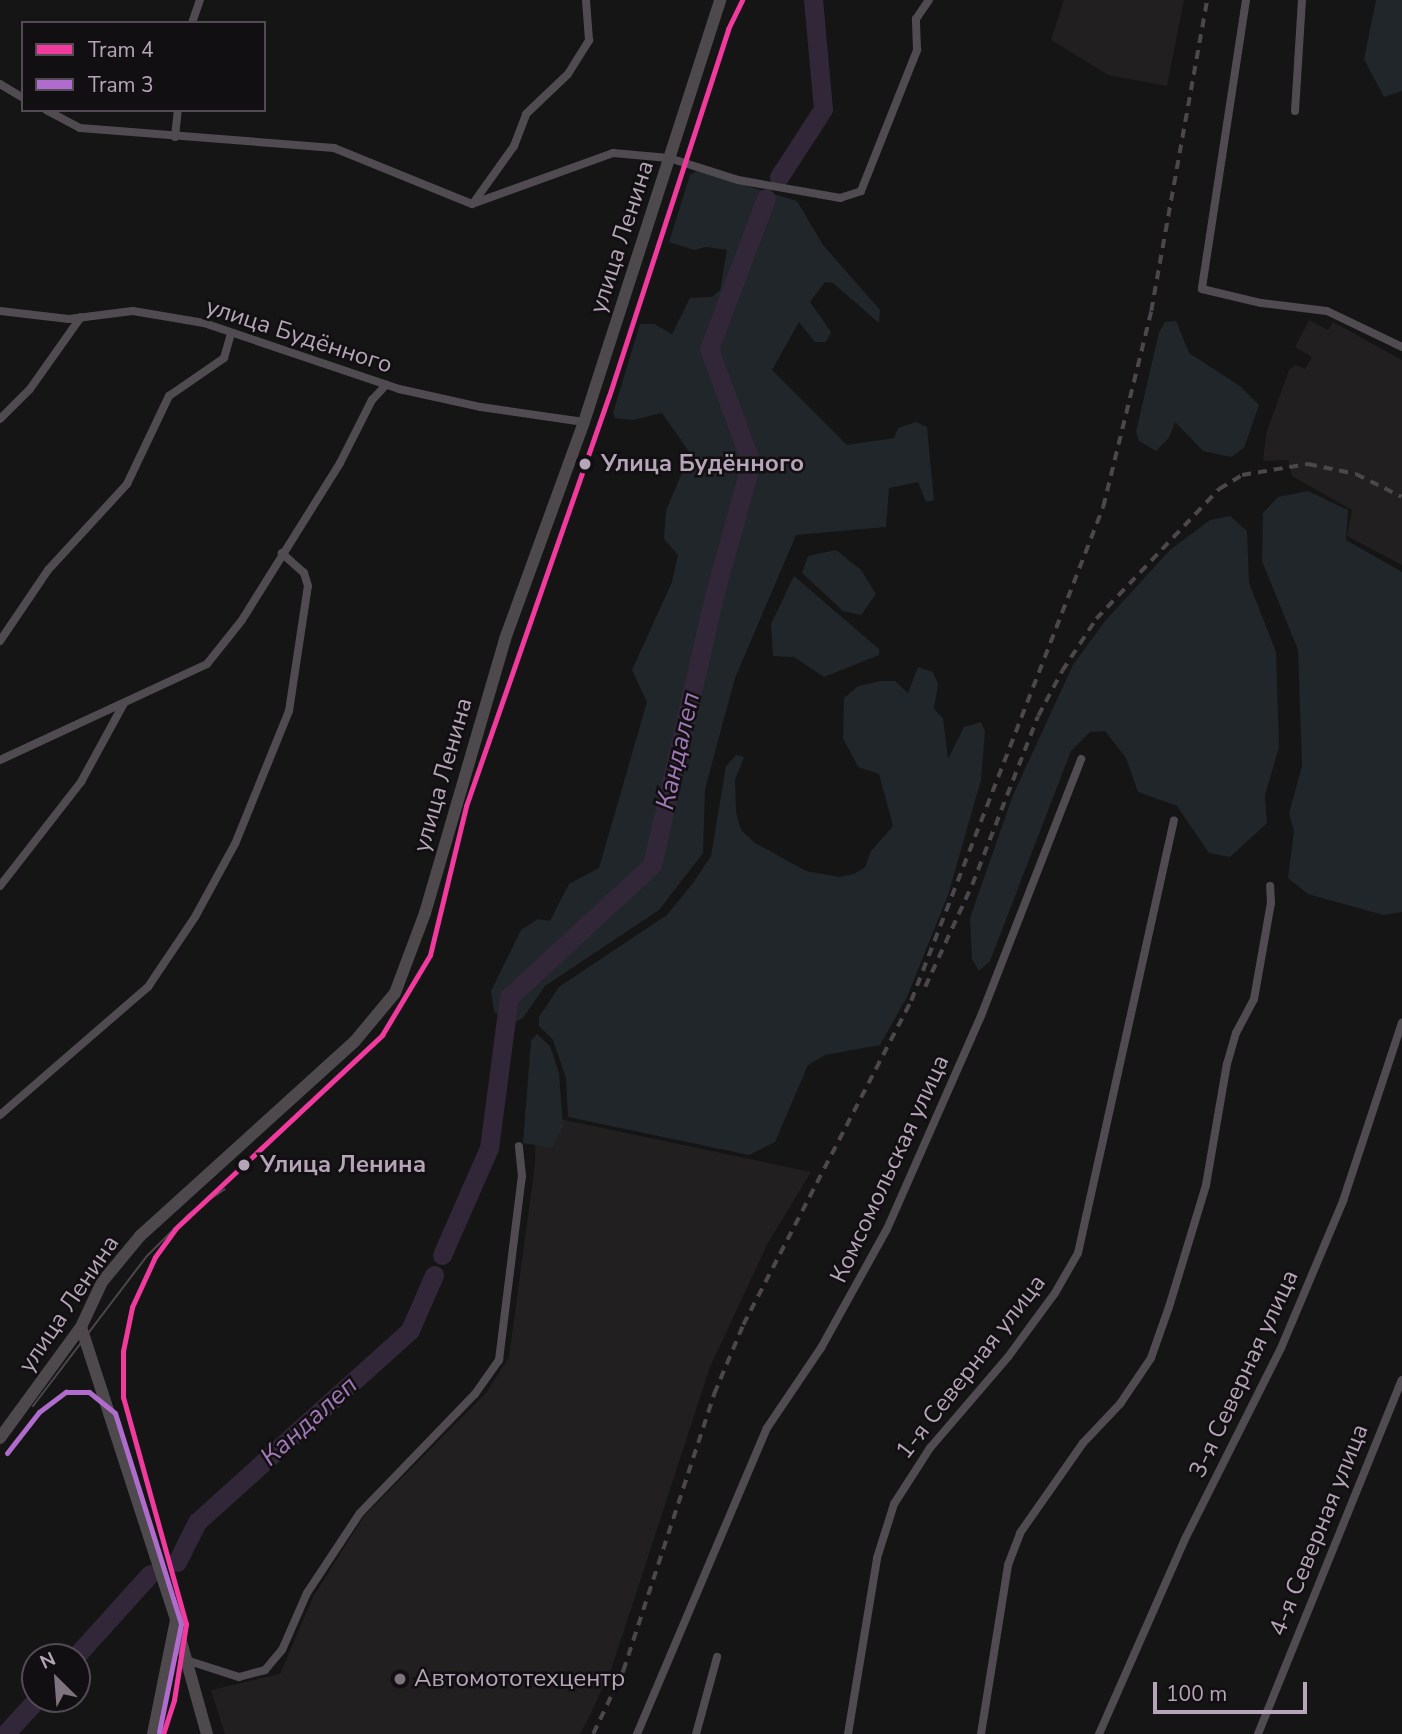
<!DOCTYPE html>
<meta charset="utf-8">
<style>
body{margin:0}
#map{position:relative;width:1402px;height:1734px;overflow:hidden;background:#151515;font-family:"Nunito Sans",sans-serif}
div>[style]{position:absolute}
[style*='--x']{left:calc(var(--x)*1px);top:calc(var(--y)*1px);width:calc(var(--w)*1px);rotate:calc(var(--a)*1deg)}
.built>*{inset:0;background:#221f21}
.green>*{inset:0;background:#202629}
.river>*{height:19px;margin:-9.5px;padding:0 9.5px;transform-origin:9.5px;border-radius:9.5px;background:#322738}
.street>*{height:8px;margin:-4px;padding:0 4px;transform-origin:4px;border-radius:4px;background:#504b50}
.secondary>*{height:12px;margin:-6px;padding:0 6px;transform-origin:6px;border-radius:6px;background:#4d494d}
.tram>*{height:2px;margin:-1px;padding:0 1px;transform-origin:1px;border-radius:1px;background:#4b474b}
.rail>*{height:3.5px;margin-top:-1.75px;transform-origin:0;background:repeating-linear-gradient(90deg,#4b474b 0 9px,transparent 0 16px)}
.tram-1>*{height:5px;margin:-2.5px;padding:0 2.5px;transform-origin:2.5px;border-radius:2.5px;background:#f13a9d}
.tram-2>*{height:5px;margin:-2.5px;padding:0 2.5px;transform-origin:2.5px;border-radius:2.5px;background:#b06ccc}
.dots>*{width:19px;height:19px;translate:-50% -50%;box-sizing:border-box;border:4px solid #110f11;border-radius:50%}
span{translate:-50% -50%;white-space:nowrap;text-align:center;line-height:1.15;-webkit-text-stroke:5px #110f11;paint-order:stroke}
.street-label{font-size:24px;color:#b6a5b8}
.stop-label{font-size:24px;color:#b6a5b8;font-weight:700}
.left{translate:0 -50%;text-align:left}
.poi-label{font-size:24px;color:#b6a5b8}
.water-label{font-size:26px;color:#a178b7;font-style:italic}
.legend{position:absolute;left:21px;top:21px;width:245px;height:91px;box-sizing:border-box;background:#110f11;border:2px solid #534b54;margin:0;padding:9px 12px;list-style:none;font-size:21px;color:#b6a5b8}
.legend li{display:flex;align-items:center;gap:14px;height:35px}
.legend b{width:35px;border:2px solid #534b54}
.north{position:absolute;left:21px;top:1643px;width:70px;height:70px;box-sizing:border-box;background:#110f11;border:2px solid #534b54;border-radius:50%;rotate:335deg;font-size:19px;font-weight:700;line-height:28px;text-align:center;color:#b6a5b8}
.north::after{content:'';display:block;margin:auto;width:24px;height:32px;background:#7e737f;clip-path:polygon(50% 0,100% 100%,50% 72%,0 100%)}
.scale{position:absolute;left:1153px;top:1682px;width:154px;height:32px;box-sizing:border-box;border:4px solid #b6a5b8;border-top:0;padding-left:9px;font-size:21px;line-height:24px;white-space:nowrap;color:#b6a5b8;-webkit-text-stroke:5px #110f11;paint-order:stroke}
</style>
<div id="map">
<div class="built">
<i style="clip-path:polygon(1064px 0,1184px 0,1167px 86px,1108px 75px,1051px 40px)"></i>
<i style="clip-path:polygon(1309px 320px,1328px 330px,1333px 322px,1402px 360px,1402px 565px,1347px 536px,1352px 510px,1292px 476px,1288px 460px,1263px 461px,1266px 434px,1289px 370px,1296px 365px,1305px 369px,1312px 357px,1295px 347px)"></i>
<i style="clip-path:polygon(536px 1114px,811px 1172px,768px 1243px,710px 1367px,612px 1667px,590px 1715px,580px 1734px,225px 1734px,211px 1690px,280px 1674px,313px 1597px,364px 1516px,486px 1393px,509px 1357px,535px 1164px)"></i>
</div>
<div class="green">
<i style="clip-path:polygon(1376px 0,1402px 0,1402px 91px,1384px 97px,1364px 59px)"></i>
<i style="clip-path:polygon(697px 171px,797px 201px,823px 245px,880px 310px,879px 323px,833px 283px,825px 282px,810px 302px,831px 332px,826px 342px,815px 342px,799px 322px,772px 370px,847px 445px,894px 438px,898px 428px,916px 422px,927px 427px,934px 500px,926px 502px,918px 482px,889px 488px,886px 527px,796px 535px,735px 678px,705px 789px,703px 853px,659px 910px,545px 986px,523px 1018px,515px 1022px,494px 1012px,491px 991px,521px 930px,538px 919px,550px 921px,569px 884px,599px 868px,647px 702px,632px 670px,672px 582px,678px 555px,664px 539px,666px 511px,690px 453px,662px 413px,633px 420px,615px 418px,613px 413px,640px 324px,654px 324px,672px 334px,690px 298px,712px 297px,720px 290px,727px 250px,706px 247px,694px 250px,669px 242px,690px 175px)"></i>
<i style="clip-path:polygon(1176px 321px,1189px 353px,1240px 386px,1259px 405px,1244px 448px,1231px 457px,1203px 451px,1175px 422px,1169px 438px,1156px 451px,1139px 441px,1136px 432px,1159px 332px,1165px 322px)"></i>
<i style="clip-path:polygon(1308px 491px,1348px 510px,1346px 540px,1402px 572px,1402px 912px,1383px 915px,1308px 894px,1288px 878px,1294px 831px,1289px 813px,1302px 766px,1298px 650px,1262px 561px,1263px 513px,1278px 497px)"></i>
<i style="clip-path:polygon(1230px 516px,1247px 531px,1249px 583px,1276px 652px,1279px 747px,1265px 795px,1267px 823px,1230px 857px,1209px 853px,1177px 806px,1138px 792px,1126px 758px,1105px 731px,1090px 732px,1071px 751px,990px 961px,979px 971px,972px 959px,970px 918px,1013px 795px,1073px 665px,1105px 621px,1170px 550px,1210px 520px)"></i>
<i style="clip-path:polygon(836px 550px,861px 570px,876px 594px,861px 615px,843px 611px,802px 573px,808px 556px)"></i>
<i style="clip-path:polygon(794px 576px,879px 649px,879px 655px,824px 677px,794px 657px,773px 656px,771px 624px)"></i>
<i style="clip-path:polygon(918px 667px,933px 672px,938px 684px,934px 709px,943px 718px,948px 759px,964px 727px,981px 722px,985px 731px,981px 780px,948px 895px,907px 997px,880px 1045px,825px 1055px,808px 1065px,775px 1142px,749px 1155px,568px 1117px,566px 1078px,553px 1040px,539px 1026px,539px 1017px,559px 987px,667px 915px,693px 883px,711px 856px,726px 766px,736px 755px,744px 757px,735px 780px,736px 812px,741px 830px,755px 843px,806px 871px,839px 877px,854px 874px,865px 867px,871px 851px,893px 826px,879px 774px,858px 767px,843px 738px,844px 698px,858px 686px,881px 681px,895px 681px,908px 693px)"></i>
<i style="clip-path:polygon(537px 1034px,550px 1046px,559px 1073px,563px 1127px,552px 1148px,523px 1143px,531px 1041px)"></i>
</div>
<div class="river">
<i style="--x:779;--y:177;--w:81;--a:-57.1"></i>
<i style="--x:823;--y:109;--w:109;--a:-95.2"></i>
<i style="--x:442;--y:1255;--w:117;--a:-66.3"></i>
<i style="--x:489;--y:1148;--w:152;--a:-82.5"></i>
<i style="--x:509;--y:997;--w:195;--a:-42.7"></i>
<i style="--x:652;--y:865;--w:276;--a:-77"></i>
<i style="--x:714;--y:596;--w:138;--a:-74.5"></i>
<i style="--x:751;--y:463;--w:121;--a:-110.2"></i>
<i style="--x:709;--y:349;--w:161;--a:-69.3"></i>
<i style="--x:177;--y:1562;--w:45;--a:-63.4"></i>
<i style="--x:197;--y:1522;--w:287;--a:-42"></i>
<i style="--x:410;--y:1330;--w:60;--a:-66.4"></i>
<i style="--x:75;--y:1657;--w:112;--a:-47.9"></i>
<i style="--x:5;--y:1734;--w:47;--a:-47.6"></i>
</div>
<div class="street">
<i style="--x:1246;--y:0;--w:292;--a:98.7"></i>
<i style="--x:1202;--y:289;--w:61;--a:13.3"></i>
<i style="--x:1261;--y:303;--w:66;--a:6.9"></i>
<i style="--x:1327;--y:311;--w:83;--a:25.6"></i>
<i style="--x:192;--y:23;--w:24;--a:-71"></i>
<i style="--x:0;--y:84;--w:27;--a:31"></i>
<i style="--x:46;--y:110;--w:38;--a:28"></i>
<i style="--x:80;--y:128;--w:255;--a:4.5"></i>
<i style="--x:334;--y:148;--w:149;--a:22.1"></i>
<i style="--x:472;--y:204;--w:150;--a:-19.9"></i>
<i style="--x:613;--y:153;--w:56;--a:5.1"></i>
<i style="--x:669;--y:158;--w:72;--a:17.7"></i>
<i style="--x:738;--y:180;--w:104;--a:10"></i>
<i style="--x:840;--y:198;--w:22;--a:-18"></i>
<i style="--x:861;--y:191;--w:152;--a:-68.3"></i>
<i style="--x:917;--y:50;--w:31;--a:-92"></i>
<i style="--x:916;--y:19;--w:23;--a:-56"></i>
<i style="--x:1295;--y:111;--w:111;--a:-86.4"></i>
<i style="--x:175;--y:137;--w:27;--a:-84"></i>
<i style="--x:474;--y:202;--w:69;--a:-54.5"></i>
<i style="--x:514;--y:146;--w:34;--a:-69"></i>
<i style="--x:526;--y:114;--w:58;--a:-43.6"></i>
<i style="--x:568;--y:74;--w:40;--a:-58"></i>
<i style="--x:589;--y:40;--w:40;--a:-94.3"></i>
<i style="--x:0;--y:311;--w:69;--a:6.6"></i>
<i style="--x:69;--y:319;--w:64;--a:-7.1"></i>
<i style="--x:133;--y:311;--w:72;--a:9.6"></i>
<i style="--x:204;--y:323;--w:206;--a:18.7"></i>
<i style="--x:399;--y:389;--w:84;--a:12.4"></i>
<i style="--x:481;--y:407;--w:104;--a:8.3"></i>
<i style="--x:0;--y:419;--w:42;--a:-45"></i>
<i style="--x:30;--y:389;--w:88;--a:-54.7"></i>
<i style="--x:0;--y:641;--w:86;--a:-55.9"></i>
<i style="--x:48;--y:570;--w:117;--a:-47.4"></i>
<i style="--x:127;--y:484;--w:98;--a:-64.5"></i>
<i style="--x:169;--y:396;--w:67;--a:-34.6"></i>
<i style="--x:224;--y:358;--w:26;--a:-74"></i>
<i style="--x:0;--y:760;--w:228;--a:-24.9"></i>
<i style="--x:207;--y:664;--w:56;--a:-51.5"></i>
<i style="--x:242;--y:620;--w:185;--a:-58"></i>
<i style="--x:340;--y:463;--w:71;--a:-63.1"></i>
<i style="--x:372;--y:400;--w:21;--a:-47"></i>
<i style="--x:0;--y:886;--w:132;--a:-52.1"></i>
<i style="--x:81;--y:782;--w:90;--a:-61.4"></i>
<i style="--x:0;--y:1115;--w:196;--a:-40.9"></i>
<i style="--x:148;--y:987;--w:84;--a:-56.1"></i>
<i style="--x:195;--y:917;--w:83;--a:-61.3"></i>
<i style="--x:235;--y:844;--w:144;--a:-67.9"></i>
<i style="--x:289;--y:711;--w:126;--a:-81.4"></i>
<i style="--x:308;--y:586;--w:14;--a:-107"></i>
<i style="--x:304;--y:573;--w:30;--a:-138"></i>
<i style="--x:186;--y:1660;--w:56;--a:17.8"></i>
<i style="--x:239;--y:1677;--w:27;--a:-15"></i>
<i style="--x:265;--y:1670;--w:26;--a:-50"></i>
<i style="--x:282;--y:1650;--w:62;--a:-66.3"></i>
<i style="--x:307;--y:1593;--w:96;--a:-56.5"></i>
<i style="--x:360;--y:1513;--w:165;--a:-46"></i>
<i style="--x:475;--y:1394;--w:42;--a:-54.8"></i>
<i style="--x:499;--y:1360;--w:185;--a:-82.9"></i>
<i style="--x:522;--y:1176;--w:30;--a:-96"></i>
<i style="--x:637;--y:1734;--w:332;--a:-67"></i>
<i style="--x:767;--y:1428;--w:97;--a:-56"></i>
<i style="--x:821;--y:1348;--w:136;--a:-61"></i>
<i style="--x:887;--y:1229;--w:233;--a:-66.2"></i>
<i style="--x:981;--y:1016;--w:276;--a:-68.7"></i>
<i style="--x:696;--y:1734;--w:80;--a:-74.7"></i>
<i style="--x:848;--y:1734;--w:178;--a:-80.6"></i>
<i style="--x:877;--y:1558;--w:57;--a:-72.5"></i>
<i style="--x:894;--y:1504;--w:67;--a:-57.3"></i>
<i style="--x:930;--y:1448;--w:120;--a:-49.4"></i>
<i style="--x:1008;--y:1357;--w:79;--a:-53.7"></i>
<i style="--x:1055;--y:1293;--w:46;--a:-60.1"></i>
<i style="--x:1078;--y:1253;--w:443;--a:-77.5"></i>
<i style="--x:981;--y:1734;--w:171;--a:-80.9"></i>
<i style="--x:1008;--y:1565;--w:34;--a:-69"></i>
<i style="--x:1020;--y:1533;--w:110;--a:-55"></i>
<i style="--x:1083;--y:1443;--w:54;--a:-46.5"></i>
<i style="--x:1120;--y:1404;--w:55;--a:-56"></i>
<i style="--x:1151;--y:1358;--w:54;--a:-70.6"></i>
<i style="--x:1169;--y:1307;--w:127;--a:-73.1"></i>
<i style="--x:1206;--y:1185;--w:123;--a:-80.2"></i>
<i style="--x:1227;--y:1064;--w:32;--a:-74"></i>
<i style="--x:1236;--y:1033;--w:38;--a:-62"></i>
<i style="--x:1254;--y:999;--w:97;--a:-80"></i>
<i style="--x:1271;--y:903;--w:17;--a:-93"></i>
<i style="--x:1099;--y:1734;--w:213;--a:-66.2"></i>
<i style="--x:1185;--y:1539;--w:214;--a:-63.3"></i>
<i style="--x:1281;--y:1348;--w:160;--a:-67.1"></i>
<i style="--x:1343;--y:1201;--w:188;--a:-71.7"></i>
<i style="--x:1258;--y:1734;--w:382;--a:-67.9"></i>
</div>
<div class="secondary">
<i style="--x:81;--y:1327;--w:308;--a:72"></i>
<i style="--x:176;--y:1620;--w:116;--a:101.4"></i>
<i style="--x:0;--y:1438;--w:137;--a:-53.9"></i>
<i style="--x:81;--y:1327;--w:50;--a:-65"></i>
<i style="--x:102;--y:1282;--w:60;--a:-50.4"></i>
<i style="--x:140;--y:1236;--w:290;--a:-42.2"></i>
<i style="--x:355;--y:1041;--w:62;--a:-50.2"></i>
<i style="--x:395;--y:993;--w:85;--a:-69.4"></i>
<i style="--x:425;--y:913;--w:285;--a:-73.7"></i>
<i style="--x:505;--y:639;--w:231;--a:-70"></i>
<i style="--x:584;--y:422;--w:443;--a:-72.1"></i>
<i style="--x:179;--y:1634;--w:104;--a:74.4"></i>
</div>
<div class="tram">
<i style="--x:33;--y:1406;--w:187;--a:-52.8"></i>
<i style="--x:146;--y:1257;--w:62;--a:-45"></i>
<i style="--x:190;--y:1213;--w:42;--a:-34.4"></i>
</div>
<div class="rail">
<i style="--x:925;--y:987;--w:112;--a:-65.3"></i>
<i style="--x:972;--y:885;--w:181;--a:-68.7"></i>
<i style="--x:1038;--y:716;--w:51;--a:-61.9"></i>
<i style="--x:1062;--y:671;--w:62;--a:-56.8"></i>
<i style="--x:1096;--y:619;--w:179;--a:-46.6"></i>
<i style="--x:1219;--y:489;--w:27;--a:-31"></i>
<i style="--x:1242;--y:475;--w:67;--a:-9.5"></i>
<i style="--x:1308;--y:464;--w:49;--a:11.8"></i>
<i style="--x:1356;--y:474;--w:51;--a:26.6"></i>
<i style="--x:593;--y:1734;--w:70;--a:-64.5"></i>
<i style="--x:623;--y:1671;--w:292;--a:-71.8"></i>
<i style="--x:714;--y:1394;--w:75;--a:-67.2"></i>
<i style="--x:743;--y:1325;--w:365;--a:-62.6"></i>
<i style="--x:911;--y:1001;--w:530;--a:-68.76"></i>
<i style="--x:1103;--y:507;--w:202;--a:-76.2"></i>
<i style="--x:1151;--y:311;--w:316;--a:-79.8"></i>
</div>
<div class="tram-1">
<i style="--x:163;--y:1734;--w:36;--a:-72"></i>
<i style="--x:174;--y:1700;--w:77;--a:-81"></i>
<i style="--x:186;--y:1624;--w:236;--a:-105.5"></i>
<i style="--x:123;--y:1397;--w:46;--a:-90"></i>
<i style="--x:123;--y:1351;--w:45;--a:-78.4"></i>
<i style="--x:132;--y:1307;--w:55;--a:-65.3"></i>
<i style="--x:155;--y:1257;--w:34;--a:-54"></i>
<i style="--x:175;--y:1229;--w:284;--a:-43.1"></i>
<i style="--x:382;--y:1035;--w:93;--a:-59"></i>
<i style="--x:430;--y:955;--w:153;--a:-76.4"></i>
<i style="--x:466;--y:806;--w:434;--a:-70.8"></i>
<i style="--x:609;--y:396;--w:386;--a:-72"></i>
<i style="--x:728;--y:29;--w:32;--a:-64"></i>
</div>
<div class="tram-2">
<i style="--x:7;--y:1453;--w:52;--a:-52"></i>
<i style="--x:39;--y:1412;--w:34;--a:-37"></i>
<i style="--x:66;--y:1392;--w:23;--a:0"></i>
<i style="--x:89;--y:1392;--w:33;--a:39"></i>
<i style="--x:115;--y:1413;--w:221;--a:72.6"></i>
<i style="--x:181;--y:1624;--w:110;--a:101.5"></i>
</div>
<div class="dots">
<i style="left:585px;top:464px;background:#b6a5b8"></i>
<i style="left:244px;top:1165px;background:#b6a5b8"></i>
<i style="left:400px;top:1679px;background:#7e737f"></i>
</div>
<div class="street-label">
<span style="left:622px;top:237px;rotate:-72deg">улица Ленина</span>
<span style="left:299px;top:336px;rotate:18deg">улица Будённого</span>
<span style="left:443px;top:775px;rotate:-74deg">улица Ленина</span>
<span style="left:890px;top:1169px;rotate:-65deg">Комсомольская улица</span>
<span style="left:69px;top:1304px;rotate:-56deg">улица Ленина</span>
<span style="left:971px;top:1367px;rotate:-52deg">1-я Северная улица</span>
<span style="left:1244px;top:1374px;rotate:-65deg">3-я Северная улица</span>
<span style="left:1319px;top:1530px;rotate:-68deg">4-я Северная улица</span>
</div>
<div class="stop-label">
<span class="left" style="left:601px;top:464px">Улица Будённого</span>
<span class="left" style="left:260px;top:1165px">Улица Ленина</span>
</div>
<div class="poi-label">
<span class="left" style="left:414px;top:1679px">Автомототехцентр</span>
</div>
<div class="water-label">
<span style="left:678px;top:751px;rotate:-77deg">Кандалеп</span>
<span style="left:309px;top:1421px;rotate:-42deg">Кандалеп</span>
</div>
<ul class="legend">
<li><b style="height:9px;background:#f13a9d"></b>Tram 4</li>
<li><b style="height:9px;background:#b06ccc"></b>Tram 3</li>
</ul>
<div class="north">N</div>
<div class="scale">100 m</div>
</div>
